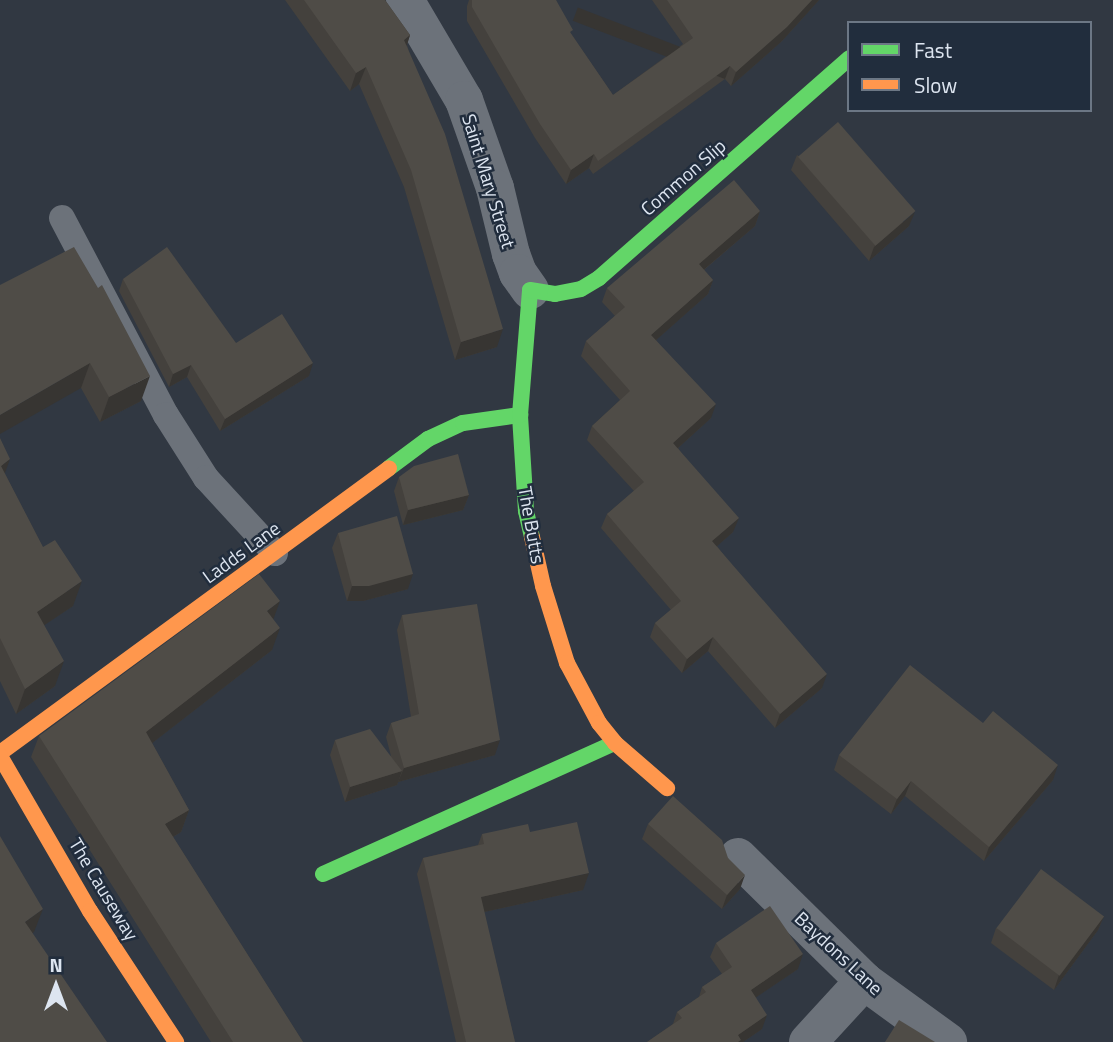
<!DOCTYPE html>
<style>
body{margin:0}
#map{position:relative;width:1113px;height:1042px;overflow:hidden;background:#313842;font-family:"Titillium Web",sans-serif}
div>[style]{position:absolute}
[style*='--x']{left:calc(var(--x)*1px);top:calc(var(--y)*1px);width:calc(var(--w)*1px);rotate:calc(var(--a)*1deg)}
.lane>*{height:26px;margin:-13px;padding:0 13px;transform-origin:13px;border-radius:13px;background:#6c727a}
.street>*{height:38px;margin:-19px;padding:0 19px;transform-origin:19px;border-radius:19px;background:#6c727a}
.fast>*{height:16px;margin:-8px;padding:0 8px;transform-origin:8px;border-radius:8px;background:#63d668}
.slow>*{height:16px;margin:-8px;padding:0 8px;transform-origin:8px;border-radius:8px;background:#ff974d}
.wall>*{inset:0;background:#44413d}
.shaded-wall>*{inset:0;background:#373532;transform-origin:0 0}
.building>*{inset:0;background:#4f4c47;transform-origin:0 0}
span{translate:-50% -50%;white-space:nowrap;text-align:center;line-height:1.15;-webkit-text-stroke:5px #212d3d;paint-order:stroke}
.street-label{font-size:19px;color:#dde5f0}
.legend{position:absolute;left:847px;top:21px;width:245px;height:91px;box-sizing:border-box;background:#212d3d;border:2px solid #6c7785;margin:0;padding:9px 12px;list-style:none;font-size:21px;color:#dde5f0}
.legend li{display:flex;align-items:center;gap:14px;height:35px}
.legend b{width:35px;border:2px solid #6c7785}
.north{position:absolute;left:21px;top:951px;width:70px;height:70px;-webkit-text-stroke:5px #212d3d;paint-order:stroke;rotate:0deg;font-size:19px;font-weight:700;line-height:28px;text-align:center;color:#dde5f0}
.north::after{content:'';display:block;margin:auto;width:24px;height:32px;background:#dde5f0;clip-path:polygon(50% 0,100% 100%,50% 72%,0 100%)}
</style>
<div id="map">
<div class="lane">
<i style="--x:62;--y:218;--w:223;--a:62.2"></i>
<i style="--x:166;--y:415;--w:75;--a:57.6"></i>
<i style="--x:206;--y:478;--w:102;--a:47.4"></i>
</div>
<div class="street">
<i style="--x:405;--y:0;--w:116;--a:59.5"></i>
<i style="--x:464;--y:100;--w:93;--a:70.6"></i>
<i style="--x:495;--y:188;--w:68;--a:76.4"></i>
<i style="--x:511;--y:254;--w:20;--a:70"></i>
<i style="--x:518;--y:273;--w:21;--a:55"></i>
<i style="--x:738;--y:857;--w:177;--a:44.5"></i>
<i style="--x:864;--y:981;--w:104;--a:36"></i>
<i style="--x:808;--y:1042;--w:83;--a:-47.4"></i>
</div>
<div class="fast">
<i style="--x:389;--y:468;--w:49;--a:-36.6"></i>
<i style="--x:428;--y:439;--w:38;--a:-25"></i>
<i style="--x:463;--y:423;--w:58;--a:-8"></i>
<i style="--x:532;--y:537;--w:27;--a:-103"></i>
<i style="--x:526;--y:511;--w:96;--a:-93.6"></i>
<i style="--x:520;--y:415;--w:125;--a:-85.4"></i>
<i style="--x:530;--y:290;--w:25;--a:9"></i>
<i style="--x:555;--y:294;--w:26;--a:-11"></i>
<i style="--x:581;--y:289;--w:21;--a:-31"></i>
<i style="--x:599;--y:278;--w:333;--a:-41.3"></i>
<i style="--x:323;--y:874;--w:320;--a:-24.2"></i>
</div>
<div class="slow">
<i style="--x:532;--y:537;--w:50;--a:77.3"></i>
<i style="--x:543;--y:586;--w:81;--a:72.7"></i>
<i style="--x:567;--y:663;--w:68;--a:61.9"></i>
<i style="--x:599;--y:723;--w:26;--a:51"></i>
<i style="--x:615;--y:743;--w:69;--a:40.9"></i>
<i style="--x:0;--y:753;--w:482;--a:-36.2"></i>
<i style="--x:0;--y:756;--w:179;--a:59.9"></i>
<i style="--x:90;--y:911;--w:157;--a:56.7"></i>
</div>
<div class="wall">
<i style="clip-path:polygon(285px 0,385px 0,410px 35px,407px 45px,497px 347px,455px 360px,404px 187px,359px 84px,350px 91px)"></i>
<i style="clip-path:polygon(469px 0,556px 0,571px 34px,613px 95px,683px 44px,652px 0,819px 0,782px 41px,731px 86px,725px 79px,593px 174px,589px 168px,566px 184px,535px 138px,467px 21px,467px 6px)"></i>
<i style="clip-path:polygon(797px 155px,909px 226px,869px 261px,791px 170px)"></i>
<i style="clip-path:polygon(760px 211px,755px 226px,704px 270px,713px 280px,708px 294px,656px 340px,711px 418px,678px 448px,733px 532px,717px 546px,822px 688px,775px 728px,708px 651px,682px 673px,650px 637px,655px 623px,671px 610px,601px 528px,607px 514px,634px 491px,587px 440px,592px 426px,620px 400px,581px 356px,586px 341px,615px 316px,602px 302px,607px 288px)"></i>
<i style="clip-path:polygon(123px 279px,236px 343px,309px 376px,220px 431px,187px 377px,169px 387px,119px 291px)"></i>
<i style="clip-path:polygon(0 285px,141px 401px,100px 422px,81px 388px)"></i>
<i style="clip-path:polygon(0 438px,5px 474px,73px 606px,44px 625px,55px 686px,16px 714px,0 681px)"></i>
<i style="clip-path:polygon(399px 477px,469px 495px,463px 510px,403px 525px,394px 491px)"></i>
<i style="clip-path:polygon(338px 533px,408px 589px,363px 601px,347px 601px,332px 548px)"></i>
<i style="clip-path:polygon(402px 615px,495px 755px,398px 782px,397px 785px,345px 802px,330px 755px,335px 740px,391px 756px,386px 737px,391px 723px,411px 717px,397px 630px)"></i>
<i style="clip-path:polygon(273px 619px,272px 650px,152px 743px,189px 810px,181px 832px,173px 837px,303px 1042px,211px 1042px,31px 757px,39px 736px)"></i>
<i style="clip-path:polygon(839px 755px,1053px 780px,984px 861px,905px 796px,891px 814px,834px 770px)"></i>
<i style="clip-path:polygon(648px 824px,728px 858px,740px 889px,722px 909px,642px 839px)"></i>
<i style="clip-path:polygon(530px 832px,583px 890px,484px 912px,515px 1042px,456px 1042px,417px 874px,423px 858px,478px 845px,482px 834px)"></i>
<i style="clip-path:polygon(1104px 916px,1098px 930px,1054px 990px,991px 943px,996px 928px)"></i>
<i style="clip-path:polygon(716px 943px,798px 969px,756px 997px,762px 1029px,743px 1042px,647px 1042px,673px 1024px,677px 1012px,699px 997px,702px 987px,722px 974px,710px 957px)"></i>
</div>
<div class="shaded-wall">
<i style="clip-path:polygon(812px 0,819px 0,782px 41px,731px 86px,736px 72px)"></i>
<i style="clip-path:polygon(410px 35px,404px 53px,404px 40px)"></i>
<i style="left:730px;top:66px;width:14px;height:163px;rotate:111deg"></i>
<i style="clip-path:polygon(366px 67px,359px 84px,350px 91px,356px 73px)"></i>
<i style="clip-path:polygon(594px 154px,589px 168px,566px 184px,571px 170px)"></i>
<i style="clip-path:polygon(760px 211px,755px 226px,694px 278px,699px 264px)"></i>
<i style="clip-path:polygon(915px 212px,909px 226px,869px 261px,874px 247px)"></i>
<i style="clip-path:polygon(713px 280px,708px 294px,646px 349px,651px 335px)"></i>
<i style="clip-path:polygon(503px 329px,497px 347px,455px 360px,461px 342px)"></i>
<i style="clip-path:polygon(90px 363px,81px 388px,0 434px,0 415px)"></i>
<i style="clip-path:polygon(313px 363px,309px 376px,220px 431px,225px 419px)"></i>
<i style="clip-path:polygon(191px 365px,187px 377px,169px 387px,173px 374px)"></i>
<i style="clip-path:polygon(150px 376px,141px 401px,100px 422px,109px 397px)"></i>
<i style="clip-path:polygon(716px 404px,711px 418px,668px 457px,673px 443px)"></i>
<i style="clip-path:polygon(10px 459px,1px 484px,1px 466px)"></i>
<i style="clip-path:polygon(469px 495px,463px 510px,403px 525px,408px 510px)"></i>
<i style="clip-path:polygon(739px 518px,733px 532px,707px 555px,712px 541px)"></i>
<i style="clip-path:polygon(413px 574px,408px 589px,363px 601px,347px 601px,352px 586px)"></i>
<i style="clip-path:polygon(82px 581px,73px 606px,28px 636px,37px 612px)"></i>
<i style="clip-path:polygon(280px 601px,272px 623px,267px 611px)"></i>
<i style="clip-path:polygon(280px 628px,272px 650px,138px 754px,146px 732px)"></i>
<i style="clip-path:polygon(713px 637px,708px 651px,682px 673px,687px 659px)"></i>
<i style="clip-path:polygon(64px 661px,55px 686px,16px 714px,25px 689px)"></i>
<i style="clip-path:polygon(827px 674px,822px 688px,775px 728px,780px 714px)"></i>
<i style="clip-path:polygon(500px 740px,495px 755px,398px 782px,404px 768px)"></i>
<i style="clip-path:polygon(1058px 765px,1053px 780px,984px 861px,989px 847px)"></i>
<i style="clip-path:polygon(402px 771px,397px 785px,345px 802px,350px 787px)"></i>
<i style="clip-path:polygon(911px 781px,905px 796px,891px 814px,897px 799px)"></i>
<i style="clip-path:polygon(189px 810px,181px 832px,157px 846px,165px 824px)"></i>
<i style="clip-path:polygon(589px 873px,583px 890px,475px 914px,481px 897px)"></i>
<i style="clip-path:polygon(745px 875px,740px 889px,722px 909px,727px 895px)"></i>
<i style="clip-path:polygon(43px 909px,34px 932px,16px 945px,25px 922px)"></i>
<i style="clip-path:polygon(1104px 916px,1098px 930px,1054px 990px,1059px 975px)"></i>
<i style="clip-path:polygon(803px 954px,798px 969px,746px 1004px,751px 990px)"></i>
<i style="clip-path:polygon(767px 1015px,762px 1029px,743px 1042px,735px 1042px,738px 1035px)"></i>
</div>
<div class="building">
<i style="clip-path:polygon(304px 0,385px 0,410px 35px,404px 40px,445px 134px,503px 329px,461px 342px,411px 170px,366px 67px,356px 73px)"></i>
<i style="clip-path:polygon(472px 0,556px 0,573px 30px,570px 32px,613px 95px,693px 38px,667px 0,812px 0,787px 27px,736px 72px,730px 66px,598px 161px,594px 154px,571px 170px,540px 124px,472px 7px)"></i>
<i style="left:838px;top:122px;width:118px;height:53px;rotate:49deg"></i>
<i style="clip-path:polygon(734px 180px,760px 211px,699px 264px,713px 280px,651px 335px,716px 404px,673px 443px,739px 518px,712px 541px,827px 674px,780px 714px,713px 637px,687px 659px,655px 623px,681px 601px,607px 514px,644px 482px,592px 426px,630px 391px,586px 341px,625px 307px,607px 288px)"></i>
<i style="clip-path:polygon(74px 247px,98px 288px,102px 285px,150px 376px,109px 397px,90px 363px,0 415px,0 285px)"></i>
<i style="clip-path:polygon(167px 247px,236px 343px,282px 314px,313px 363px,225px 419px,191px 365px,173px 374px,123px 279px)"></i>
<i style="clip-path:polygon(0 438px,10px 459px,1px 466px,43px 547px,55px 540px,82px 581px,37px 612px,64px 661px,25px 689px,0 638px)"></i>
<i style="clip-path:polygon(458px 454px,469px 495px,408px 510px,399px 477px,414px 466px)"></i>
<i style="clip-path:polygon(397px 516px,413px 574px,369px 586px,352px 586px,338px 533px)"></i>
<i style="clip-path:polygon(259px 574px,280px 601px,267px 611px,280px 628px,146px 732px,189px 810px,165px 824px,303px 1042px,233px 1042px,39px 736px)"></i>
<i style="clip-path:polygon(477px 604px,500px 740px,404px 768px,391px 723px,419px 714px,402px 615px)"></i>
<i style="clip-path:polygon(910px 665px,983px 723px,993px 711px,1058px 765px,989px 847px,911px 781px,897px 799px,839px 755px)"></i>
<i style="clip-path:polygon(370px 729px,402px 771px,350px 787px,335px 740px)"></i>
<i style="clip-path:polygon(673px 796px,722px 840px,728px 858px,745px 875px,727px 895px,648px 824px)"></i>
<i style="clip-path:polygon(577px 822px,589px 873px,481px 897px,515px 1042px,466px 1042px,423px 858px,484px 844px,482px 834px,528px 824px,530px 832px)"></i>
<i style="clip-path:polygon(0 836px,43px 909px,25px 922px,107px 1042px,0 1042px)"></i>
<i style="left:1041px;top:869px;width:79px;height:74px;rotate:37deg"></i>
<i style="clip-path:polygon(770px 906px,803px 954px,751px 990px,767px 1015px,738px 1035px,741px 1040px,738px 1042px,647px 1042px,682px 1018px,677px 1012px,706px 992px,702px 987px,732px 967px,716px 943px)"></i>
<i style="clip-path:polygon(899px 1020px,935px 1042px,885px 1042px)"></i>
</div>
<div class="street-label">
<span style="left:683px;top:177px;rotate:-41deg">Common Slip</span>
<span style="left:489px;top:181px;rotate:73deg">Saint Mary Street</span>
<span style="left:532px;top:525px;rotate:80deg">The Butts</span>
<span style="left:241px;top:552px;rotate:-36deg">Ladds Lane</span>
<span style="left:104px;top:889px;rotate:59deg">The Causeway</span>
<span style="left:839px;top:953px;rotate:43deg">Baydons Lane</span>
</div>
<ul class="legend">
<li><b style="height:9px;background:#63d668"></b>Fast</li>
<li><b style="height:9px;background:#ff974d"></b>Slow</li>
</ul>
<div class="north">N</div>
</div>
